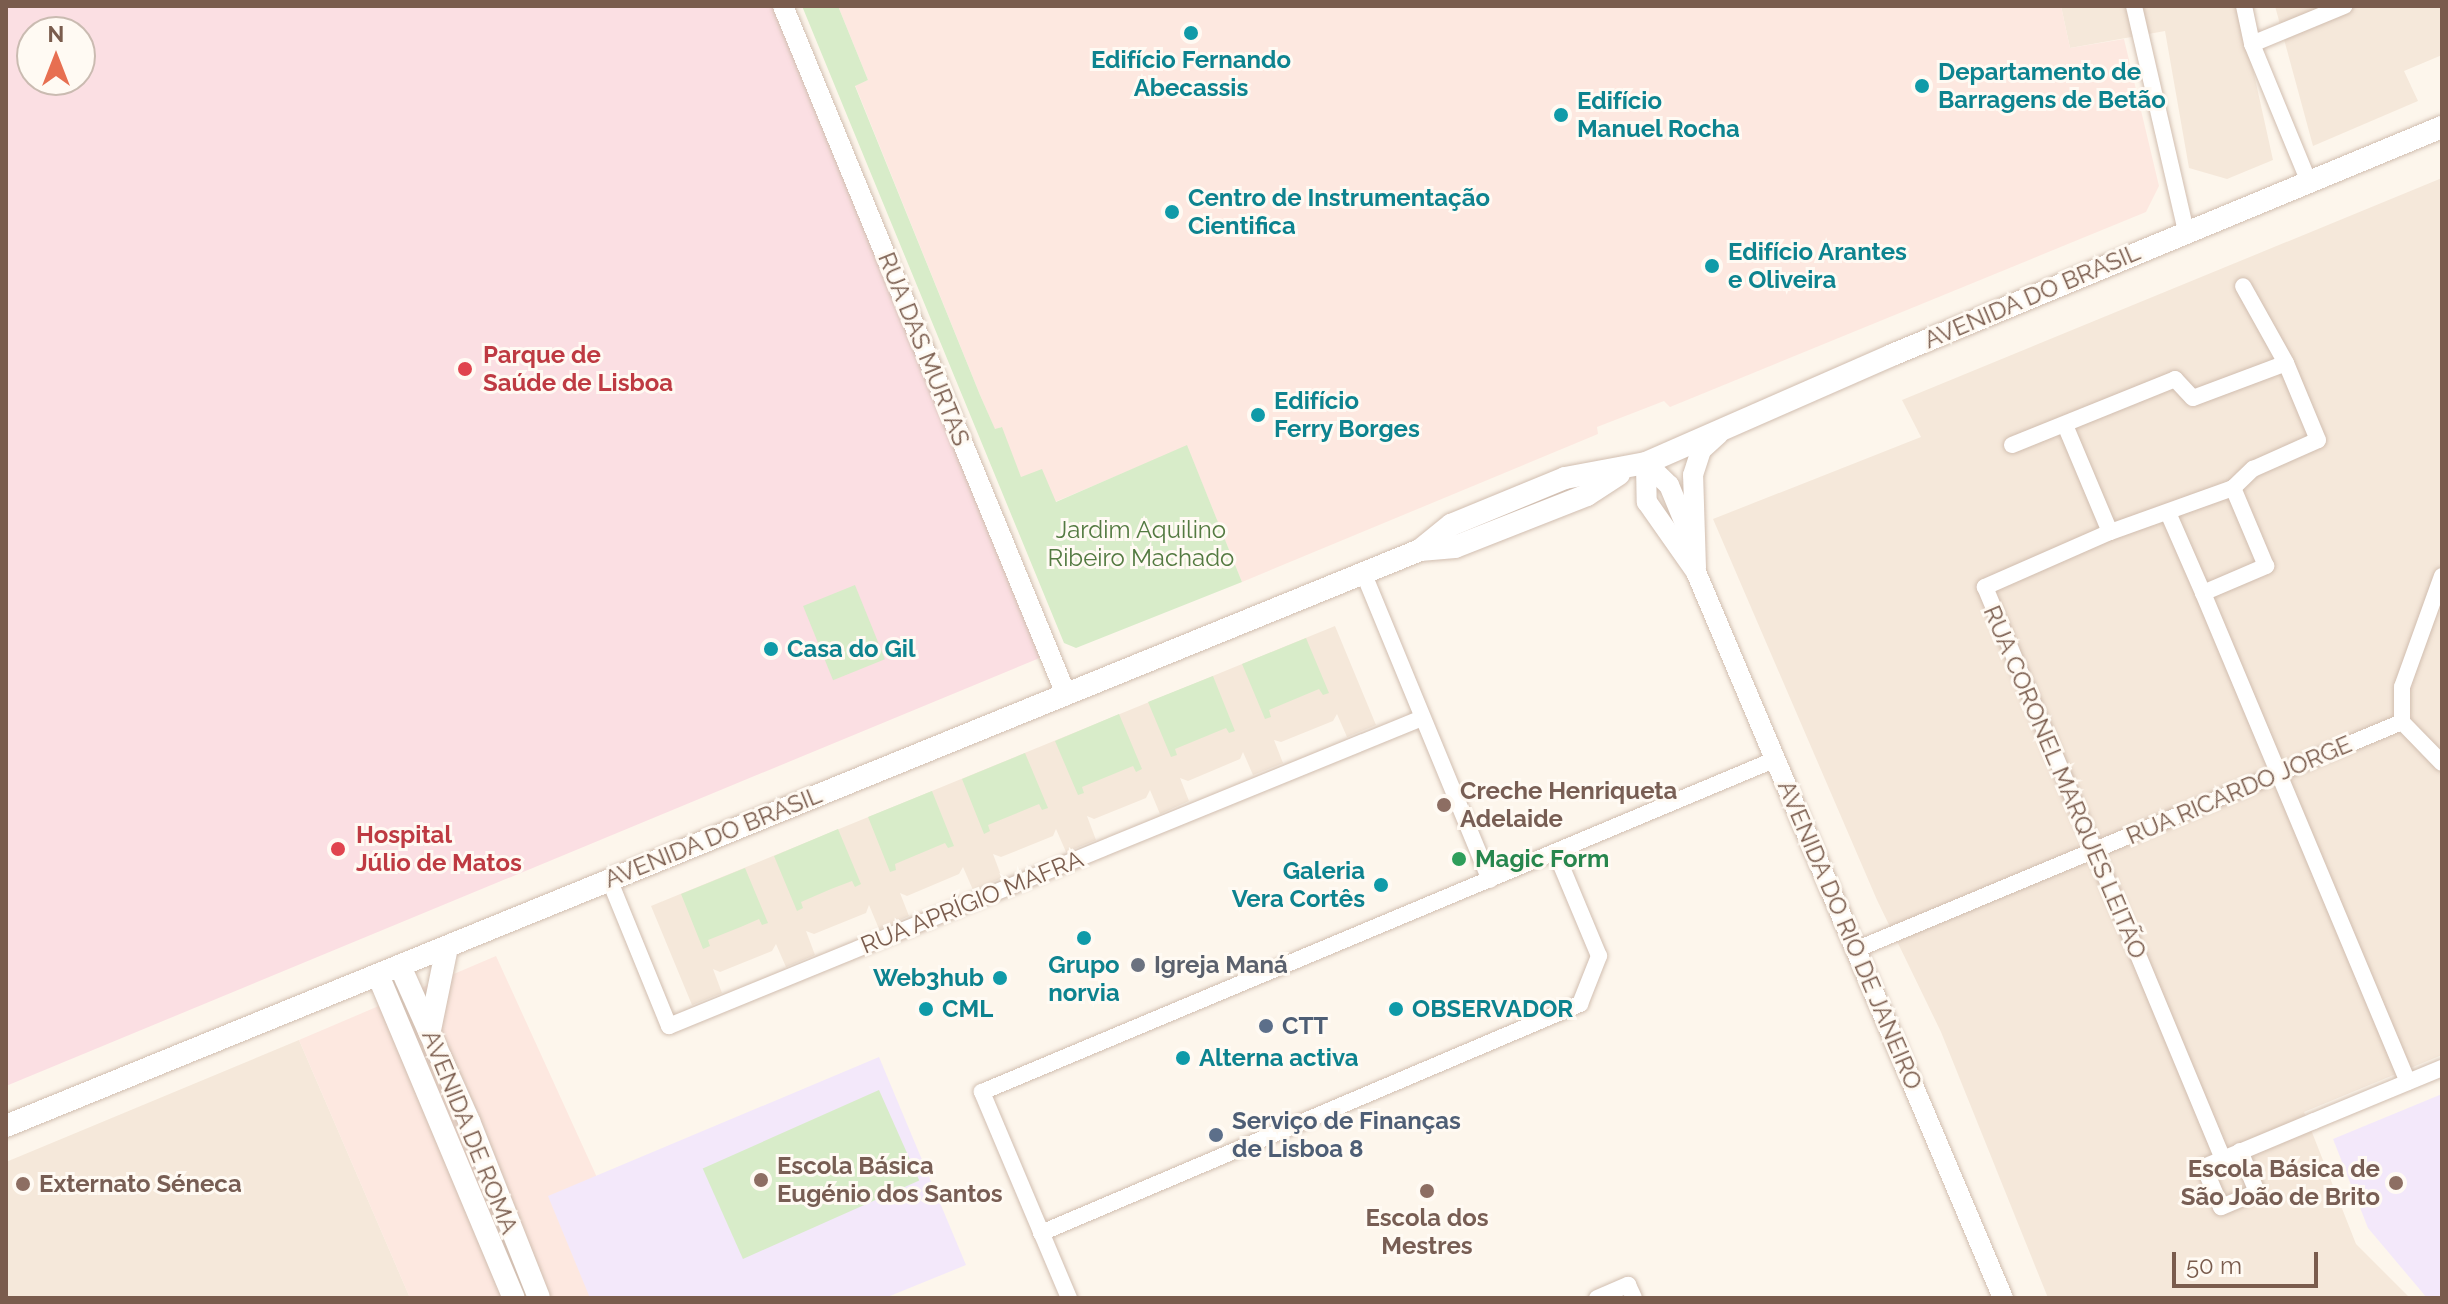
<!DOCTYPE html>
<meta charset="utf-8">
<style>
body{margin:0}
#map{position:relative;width:2448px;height:1304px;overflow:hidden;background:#fdf6ec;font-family:Raleway,sans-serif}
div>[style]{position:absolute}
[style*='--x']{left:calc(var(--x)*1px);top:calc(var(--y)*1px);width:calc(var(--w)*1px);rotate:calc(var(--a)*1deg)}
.residential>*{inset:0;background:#f5e8da}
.commercial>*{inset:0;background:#fde8e0}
.education>*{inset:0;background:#f3e8fa}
.medical>*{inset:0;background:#fbdfe3}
.green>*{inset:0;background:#d8ecc9;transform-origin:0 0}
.roads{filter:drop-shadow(0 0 2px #d1beb0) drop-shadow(0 0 2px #d1beb0)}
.minor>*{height:16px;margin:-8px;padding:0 8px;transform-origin:8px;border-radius:8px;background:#fff}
.tertiary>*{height:20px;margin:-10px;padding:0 10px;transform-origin:10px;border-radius:10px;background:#fff}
.secondary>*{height:22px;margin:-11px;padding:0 11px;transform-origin:11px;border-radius:11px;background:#fff}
.dots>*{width:22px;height:22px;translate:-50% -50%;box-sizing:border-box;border:4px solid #fffaf3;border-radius:50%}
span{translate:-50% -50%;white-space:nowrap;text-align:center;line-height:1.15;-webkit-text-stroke:6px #fffaf3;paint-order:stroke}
.culture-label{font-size:24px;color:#0d838f;font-weight:700}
.left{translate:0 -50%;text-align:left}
.right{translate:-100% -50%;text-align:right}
.street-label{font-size:24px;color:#7a5c4d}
.health-label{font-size:24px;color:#be3a42;font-weight:700}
.park-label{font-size:24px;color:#537a41}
.education-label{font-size:24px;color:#785e54;font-weight:700}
.leisure-label{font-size:24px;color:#27864d;font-weight:700}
.worship-label{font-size:24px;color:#5b616d;font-weight:700}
.service-label{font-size:24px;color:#4e5e75;font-weight:700}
.frame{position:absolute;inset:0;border:8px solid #7a5c4d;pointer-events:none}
.north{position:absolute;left:16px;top:16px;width:80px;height:80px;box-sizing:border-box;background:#fffaf3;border:2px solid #cabbb1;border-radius:50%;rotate:0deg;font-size:22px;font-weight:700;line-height:32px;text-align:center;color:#7a5c4d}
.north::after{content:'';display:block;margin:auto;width:28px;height:36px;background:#e76f51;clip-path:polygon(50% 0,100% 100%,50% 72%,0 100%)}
.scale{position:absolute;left:2172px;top:1252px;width:146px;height:36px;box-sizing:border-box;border:4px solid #7a5c4d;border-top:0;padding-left:10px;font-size:24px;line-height:28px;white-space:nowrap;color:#7a5c4d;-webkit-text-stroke:6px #fffaf3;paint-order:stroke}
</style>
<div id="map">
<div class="residential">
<i style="clip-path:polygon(2061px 6px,2239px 6px,2273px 160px,2227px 179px,2189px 168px,2165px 31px,2070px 48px)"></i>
<i style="clip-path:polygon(2275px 6px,2442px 6px,2442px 55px,2404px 71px,2418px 101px,2313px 146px)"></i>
<i style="clip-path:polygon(2442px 178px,2442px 1055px,2304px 1112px,2356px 1244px,2410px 1298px,2048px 1298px,1941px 1032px,1877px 900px,1713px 519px,1921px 437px,1902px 400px)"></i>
<i style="clip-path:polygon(1335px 626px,1376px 725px,1347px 737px,1337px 714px,1333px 721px,1281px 742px,1274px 740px,1283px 763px,1253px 775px,1243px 752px,1240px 759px,1188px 781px,1180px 778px,1189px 801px,1160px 814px,1150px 790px,1146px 798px,1094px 819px,1087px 816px,1096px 840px,1066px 852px,1056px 829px,1053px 836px,1001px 857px,993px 854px,1002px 878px,973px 890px,963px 867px,959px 874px,907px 896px,900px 893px,909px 916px,879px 929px,869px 905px,866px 913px,814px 934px,806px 931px,815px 955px,786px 967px,776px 944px,772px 951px,720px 972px,713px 969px,722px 993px,692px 1005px,651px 906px)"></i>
<i style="clip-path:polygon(299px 1040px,410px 1298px,6px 1298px,6px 1162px)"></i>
</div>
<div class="commercial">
<i style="clip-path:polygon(838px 6px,2061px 6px,2070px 48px,2124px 39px,2159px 186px,2146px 212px,1670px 407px,1664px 401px,1597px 427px,1598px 434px,1242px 582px,1187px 446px,1055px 502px,1021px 478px,1001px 427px,995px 430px,980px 395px,855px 85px,868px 80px)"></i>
<i style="clip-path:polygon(496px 956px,652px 1298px,410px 1298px,299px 1040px)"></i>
</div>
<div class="education">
<i style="clip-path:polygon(879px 1057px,966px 1265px,885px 1298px,590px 1298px,548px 1196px)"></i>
<i style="clip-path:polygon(2442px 1094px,2442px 1298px,2427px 1298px,2368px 1228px,2333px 1139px)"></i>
</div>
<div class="medical">
<i style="clip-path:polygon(evenodd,6px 6px,774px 6px,1042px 657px,6px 1086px,6px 6px,32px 32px,80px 32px,80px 80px,32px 80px,32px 32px)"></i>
</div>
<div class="green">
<i style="clip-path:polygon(802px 6px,838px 6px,868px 80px,855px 86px,980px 395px,995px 429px,1002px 427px,1021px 477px,1042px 469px,1056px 502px,1187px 445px,1242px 582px,1076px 648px,1064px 643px)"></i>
<i style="left:855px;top:585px;width:80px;height:56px;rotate:68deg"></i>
<i style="clip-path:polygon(1306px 638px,1329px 693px,1323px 695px,1319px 689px,1269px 710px,1271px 717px,1265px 719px,1242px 664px)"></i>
<i style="clip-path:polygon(1213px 676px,1235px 731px,1229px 733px,1226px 728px,1175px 749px,1177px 755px,1171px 757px,1148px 702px)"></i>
<i style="clip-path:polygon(1119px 714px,1142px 769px,1136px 772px,1133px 766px,1082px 787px,1084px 793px,1078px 795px,1055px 741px)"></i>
<i style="clip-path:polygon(1025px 753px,1048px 808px,1042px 810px,1039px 804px,988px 825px,990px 831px,984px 834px,962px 779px)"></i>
<i style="clip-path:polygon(932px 791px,954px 846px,948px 848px,945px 843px,895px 864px,896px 870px,890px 872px,868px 817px)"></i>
<i style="clip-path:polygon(838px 829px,861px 884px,855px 887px,852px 881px,831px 889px,801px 902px,803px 908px,797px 911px,774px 856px)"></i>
<i style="clip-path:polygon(745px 868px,768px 923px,762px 925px,759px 919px,743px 926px,708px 940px,710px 946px,703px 949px,681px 894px)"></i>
<i style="left:879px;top:1090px;width:99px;height:193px;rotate:66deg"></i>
</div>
<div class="roads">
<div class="minor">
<i style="--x:2134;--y:6;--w:232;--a:77"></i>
<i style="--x:2244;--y:6;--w:39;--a:78"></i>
<i style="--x:2252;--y:44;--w:149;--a:67.6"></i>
<i style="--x:2252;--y:44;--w:100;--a:-22.4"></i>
<i style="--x:2065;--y:425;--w:116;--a:67.2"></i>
<i style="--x:2012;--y:445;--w:176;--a:-22"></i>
<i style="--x:2175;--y:379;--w:26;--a:47"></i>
<i style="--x:2193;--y:398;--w:99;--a:-20.6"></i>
<i style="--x:2233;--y:488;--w:28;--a:-44"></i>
<i style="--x:2253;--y:469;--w:71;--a:-24"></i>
<i style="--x:2318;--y:440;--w:83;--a:-112.6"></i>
<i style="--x:2286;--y:363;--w:88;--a:-119.2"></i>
<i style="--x:2169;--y:515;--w:85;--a:66.4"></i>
<i style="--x:2203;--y:593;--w:69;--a:-23.2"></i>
<i style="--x:2266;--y:566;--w:85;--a:-112.9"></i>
<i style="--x:2233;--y:488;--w:131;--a:160.3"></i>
<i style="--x:2110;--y:532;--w:137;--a:156.3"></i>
<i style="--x:1985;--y:587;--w:620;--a:67.41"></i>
<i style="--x:1363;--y:572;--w:333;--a:67.6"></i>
<i style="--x:2203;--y:593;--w:530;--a:67.26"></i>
<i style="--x:2402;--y:722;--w:35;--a:-90"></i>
<i style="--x:2402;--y:687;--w:118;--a:-70.2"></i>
<i style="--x:2402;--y:722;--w:57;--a:45.7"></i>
<i style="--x:609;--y:879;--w:159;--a:67.8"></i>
<i style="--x:669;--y:1026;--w:814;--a:-22.25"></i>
<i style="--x:1855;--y:950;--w:593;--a:-22.63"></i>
<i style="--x:2240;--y:1151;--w:44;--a:67.5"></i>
<i style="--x:2257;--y:1192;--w:39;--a:157"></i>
<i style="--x:2221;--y:1207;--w:43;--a:-113"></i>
<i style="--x:2204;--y:1167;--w:119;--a:-22.7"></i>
<i style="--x:2314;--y:1121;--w:139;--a:-22.5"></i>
<i style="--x:1041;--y:1233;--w:586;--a:-23.02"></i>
<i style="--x:1580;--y:1004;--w:52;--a:-68.4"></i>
<i style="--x:1599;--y:956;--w:112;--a:-112.7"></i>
<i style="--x:1069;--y:1298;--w:224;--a:-112.9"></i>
<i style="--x:982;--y:1092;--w:861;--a:-22.75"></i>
<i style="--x:1597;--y:1298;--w:34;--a:-23"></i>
<i style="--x:1628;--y:1285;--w:14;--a:65"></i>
</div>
<div class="tertiary">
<i style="--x:783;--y:6;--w:742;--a:67.65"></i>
<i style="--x:1646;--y:463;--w:39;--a:89"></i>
<i style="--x:1647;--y:502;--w:85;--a:55"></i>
<i style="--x:1696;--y:572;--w:788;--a:67.08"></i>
<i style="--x:1646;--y:463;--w:32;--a:44"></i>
<i style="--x:1669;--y:485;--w:50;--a:67.6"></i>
<i style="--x:1696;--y:568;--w:93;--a:-91.8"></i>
<i style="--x:1693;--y:475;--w:26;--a:-72"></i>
<i style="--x:1701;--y:450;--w:24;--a:-42"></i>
</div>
<div class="secondary">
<i style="--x:1420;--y:550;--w:35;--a:-5"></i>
<i style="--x:1455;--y:547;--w:142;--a:-21.5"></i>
<i style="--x:1587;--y:495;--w:38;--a:-33"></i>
<i style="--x:400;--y:966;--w:170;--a:66"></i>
<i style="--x:469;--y:1121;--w:190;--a:68.4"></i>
<i style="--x:378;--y:975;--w:350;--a:67.2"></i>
<i style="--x:430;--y:1030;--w:85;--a:-78.4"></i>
<i style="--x:6;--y:1126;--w:1527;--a:-22.16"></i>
<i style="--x:1420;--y:550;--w:40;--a:-39"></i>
<i style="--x:1451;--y:525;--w:123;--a:-22.4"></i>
<i style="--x:1565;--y:478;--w:82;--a:-10.5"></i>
<i style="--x:1646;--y:463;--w:269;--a:-23.7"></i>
<i style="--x:1892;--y:355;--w:595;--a:-22.52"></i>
</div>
</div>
<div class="dots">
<i style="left:1191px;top:33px;background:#0f9aa8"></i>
<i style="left:1922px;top:86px;background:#0f9aa8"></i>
<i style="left:1561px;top:115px;background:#0f9aa8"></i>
<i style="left:1172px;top:212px;background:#0f9aa8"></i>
<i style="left:1712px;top:266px;background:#0f9aa8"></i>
<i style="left:465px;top:369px;background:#e0444e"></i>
<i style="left:1258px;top:415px;background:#0f9aa8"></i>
<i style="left:771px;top:649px;background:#0f9aa8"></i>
<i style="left:1444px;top:805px;background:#8d6e63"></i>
<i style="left:338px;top:849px;background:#e0444e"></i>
<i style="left:1459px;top:859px;background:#2e9e5b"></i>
<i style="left:1381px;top:885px;background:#0f9aa8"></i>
<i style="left:1084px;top:938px;background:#0f9aa8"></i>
<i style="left:1138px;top:965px;background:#6b7280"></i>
<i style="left:1000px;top:978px;background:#0f9aa8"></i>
<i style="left:926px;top:1009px;background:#0f9aa8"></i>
<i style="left:1396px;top:1009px;background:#0f9aa8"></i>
<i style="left:1266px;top:1026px;background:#5c6f8a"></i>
<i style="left:1183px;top:1058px;background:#0f9aa8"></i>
<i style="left:1216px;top:1135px;background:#5c6f8a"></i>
<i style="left:761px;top:1180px;background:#8d6e63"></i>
<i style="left:2396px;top:1183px;background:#8d6e63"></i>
<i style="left:23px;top:1184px;background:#8d6e63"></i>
<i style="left:1427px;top:1191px;background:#8d6e63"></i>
</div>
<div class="culture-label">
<span style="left:1191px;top:74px">Edifício Fernando<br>Abecassis</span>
<span class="left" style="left:1938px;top:86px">Departamento de<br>Barragens de Betão</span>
<span class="left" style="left:1577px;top:115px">Edifício<br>Manuel Rocha</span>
<span class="left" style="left:1188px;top:212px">Centro de Instrumentação<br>Cientifica</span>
<span class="left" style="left:1728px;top:266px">Edifício Arantes<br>e Oliveira</span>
<span class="left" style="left:1274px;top:415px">Edifício<br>Ferry Borges</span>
<span class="left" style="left:787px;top:649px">Casa do Gil</span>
<span class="right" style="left:1365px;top:885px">Galeria<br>Vera Cortês</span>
<span style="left:1084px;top:979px">Grupo<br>norvia</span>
<span class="right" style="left:984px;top:978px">Web3hub</span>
<span class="left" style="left:942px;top:1009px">CML</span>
<span class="left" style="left:1412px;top:1009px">OBSERVADOR</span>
<span class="left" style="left:1199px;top:1058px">Alterna activa</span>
</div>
<div class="street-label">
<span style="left:2032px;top:296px;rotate:-23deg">AVENIDA DO BRASIL</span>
<span style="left:924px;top:349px;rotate:68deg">RUA DAS MURTAS</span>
<span style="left:2065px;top:782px;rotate:67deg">RUA CORONEL MARQUES LEITÃO</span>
<span style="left:2239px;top:790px;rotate:-23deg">RUA RICARDO JORGE</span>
<span style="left:713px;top:837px;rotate:-22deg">AVENIDA DO BRASIL</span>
<span style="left:972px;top:902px;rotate:-22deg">RUA APRÍGIO MAFRA</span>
<span style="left:1850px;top:935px;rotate:67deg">AVENIDA DO RIO DE JANEIRO</span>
<span style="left:470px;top:1132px;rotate:68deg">AVENIDA DE ROMA</span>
</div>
<div class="health-label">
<span class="left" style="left:483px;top:369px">Parque de<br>Saúde de Lisboa</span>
<span class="left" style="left:356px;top:849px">Hospital<br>Júlio de Matos</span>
</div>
<div class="park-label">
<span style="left:1141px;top:544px">Jardim Aquilino<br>Ribeiro Machado</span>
</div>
<div class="education-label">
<span class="left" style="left:1460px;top:805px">Creche Henriqueta<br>Adelaide</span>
<span class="left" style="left:777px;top:1180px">Escola Básica<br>Eugénio dos Santos</span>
<span class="right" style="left:2380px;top:1183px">Escola Básica de<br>São João de Brito</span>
<span class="left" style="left:39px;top:1184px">Externato Séneca</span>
<span style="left:1427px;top:1232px">Escola dos<br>Mestres</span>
</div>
<div class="leisure-label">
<span class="left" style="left:1475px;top:859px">Magic Form</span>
</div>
<div class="worship-label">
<span class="left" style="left:1154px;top:965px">Igreja Maná</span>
</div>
<div class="service-label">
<span class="left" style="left:1282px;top:1026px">CTT</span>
<span class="left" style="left:1232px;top:1135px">Serviço de Finanças<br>de Lisboa 8</span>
</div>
<div class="frame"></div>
<div class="north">N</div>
<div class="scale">50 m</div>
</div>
